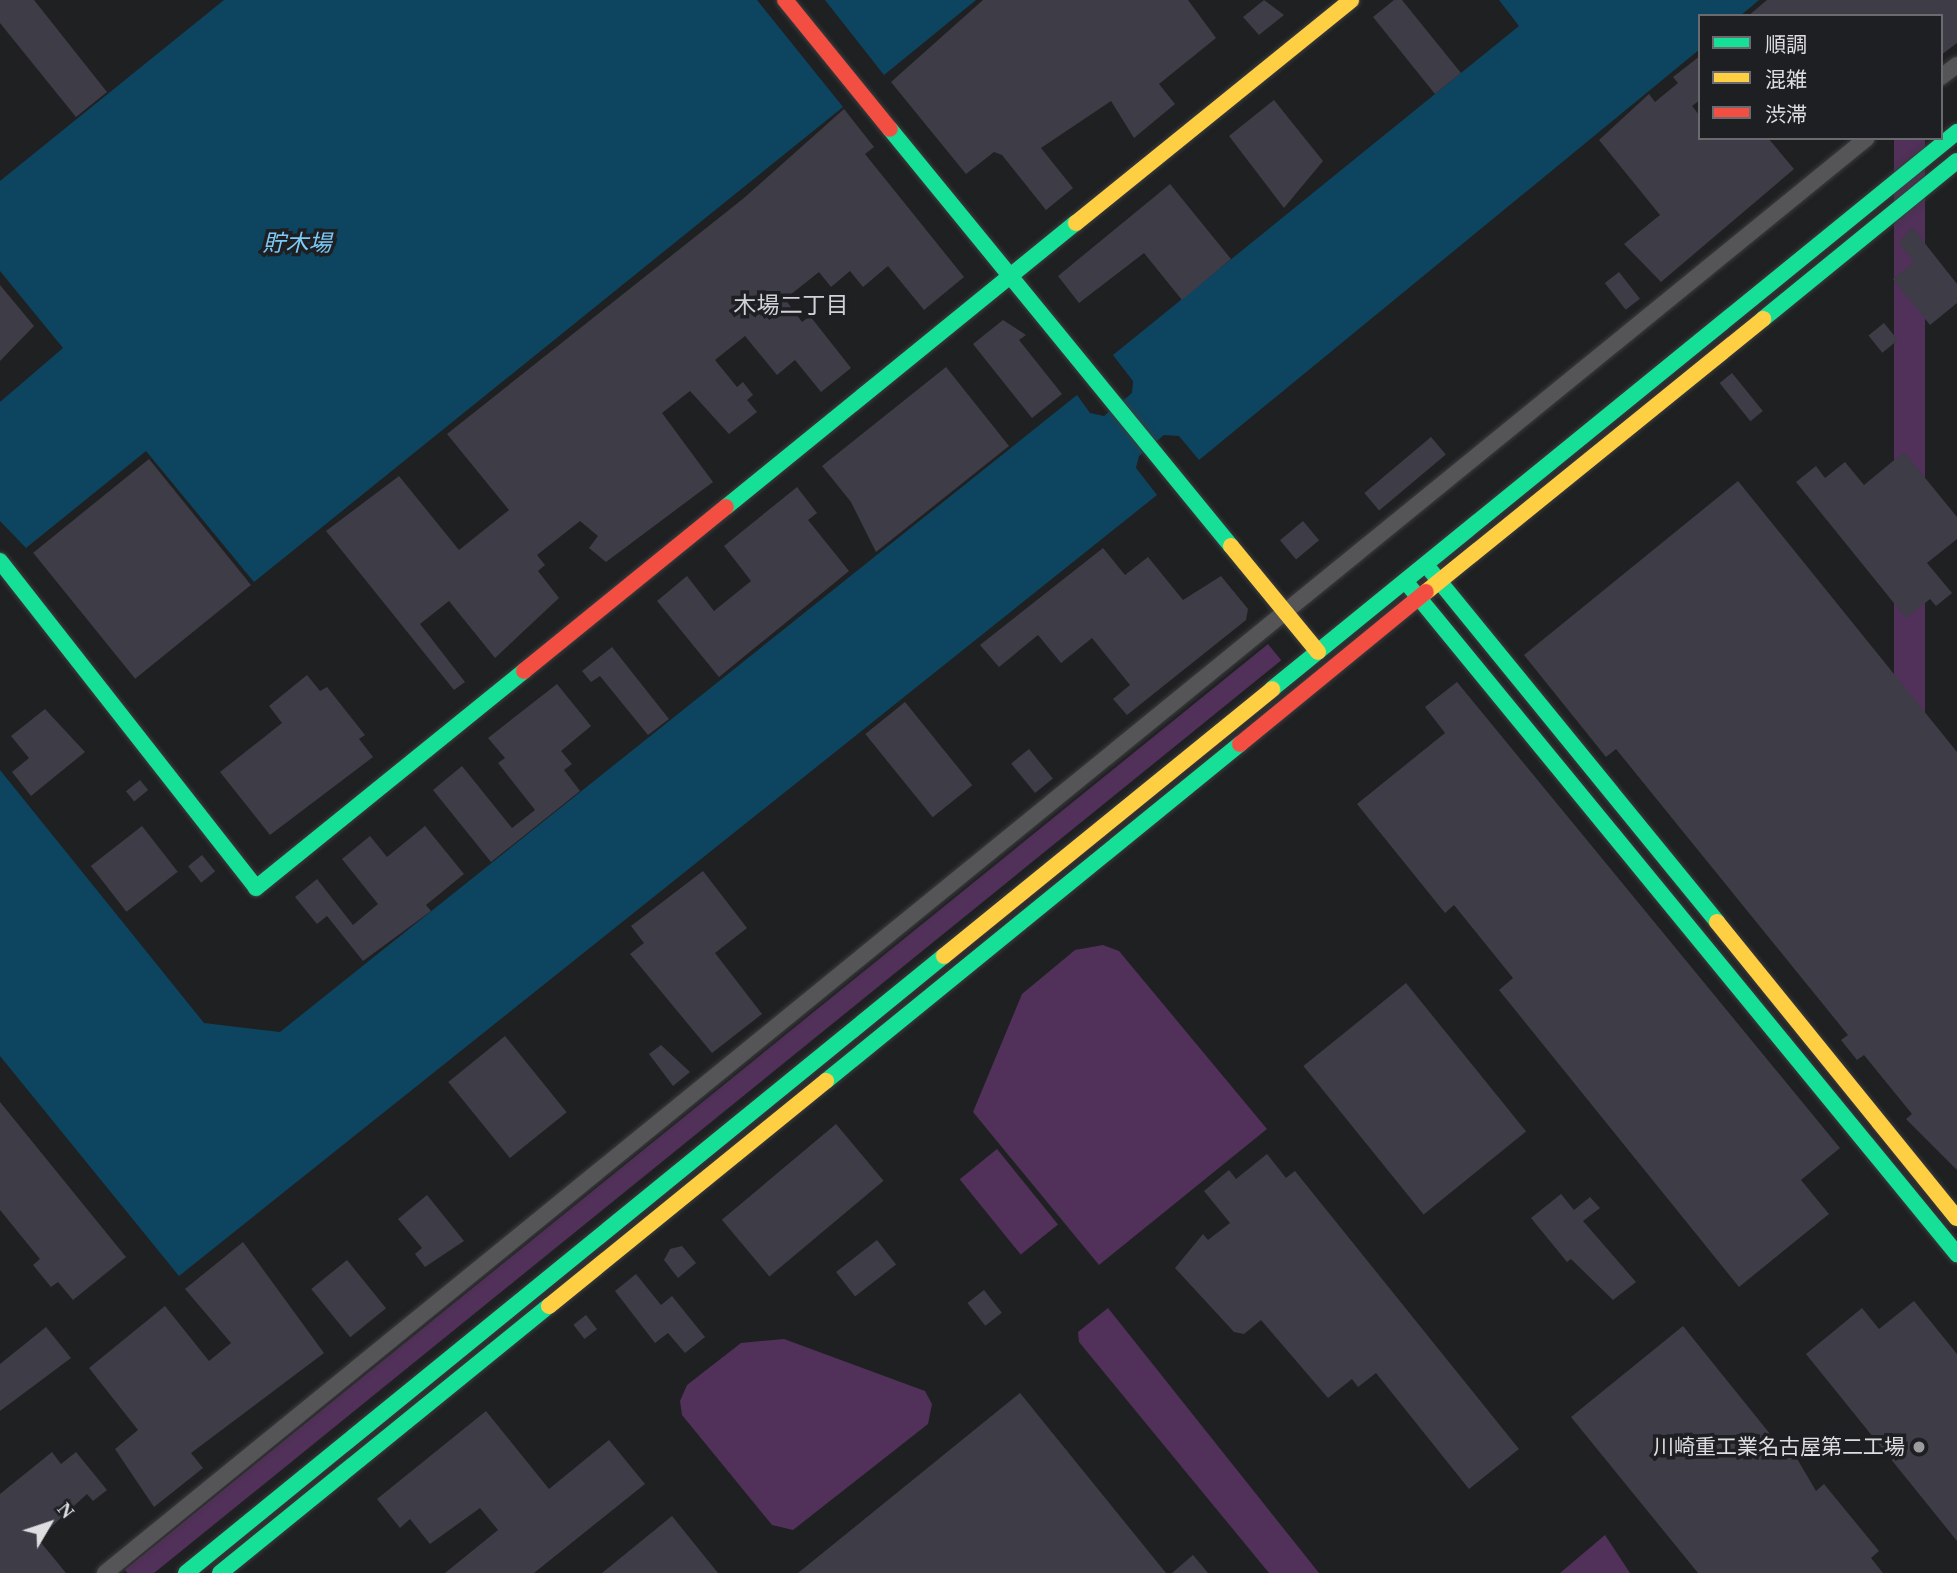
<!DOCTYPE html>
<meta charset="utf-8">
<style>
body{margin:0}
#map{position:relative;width:1957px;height:1573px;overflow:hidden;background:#1f2022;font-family:"Times New Roman","Noto Sans JP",serif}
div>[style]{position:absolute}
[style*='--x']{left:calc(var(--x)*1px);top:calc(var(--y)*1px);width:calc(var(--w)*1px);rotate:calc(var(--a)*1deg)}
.green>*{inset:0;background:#513059;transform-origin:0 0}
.water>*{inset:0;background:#0d4560}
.building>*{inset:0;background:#3e3c47;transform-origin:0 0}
.roads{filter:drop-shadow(0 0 2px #3c3c3e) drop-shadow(0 0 2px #3c3c3e)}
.street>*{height:16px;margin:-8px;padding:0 8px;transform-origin:8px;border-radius:8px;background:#555557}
.fast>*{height:16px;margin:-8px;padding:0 8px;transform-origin:8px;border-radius:8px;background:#16e098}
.slow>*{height:16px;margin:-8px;padding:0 8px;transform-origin:8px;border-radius:8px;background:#ffcf43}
.jam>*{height:16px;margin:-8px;padding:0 8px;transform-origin:8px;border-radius:8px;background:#f24e42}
.dots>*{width:19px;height:19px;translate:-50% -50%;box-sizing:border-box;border:4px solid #1e1f23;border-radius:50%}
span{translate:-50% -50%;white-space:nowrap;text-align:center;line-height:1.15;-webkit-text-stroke:7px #1e1f23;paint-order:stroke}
.poi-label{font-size:21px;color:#dedee1}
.right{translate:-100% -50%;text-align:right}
.water-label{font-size:23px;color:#7ccaf6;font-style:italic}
.neighbourhood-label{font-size:23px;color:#d1d2d8}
.legend{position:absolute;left:1698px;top:14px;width:245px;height:126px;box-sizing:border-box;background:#1e1f23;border:2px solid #6b6b6f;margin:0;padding:9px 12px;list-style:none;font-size:21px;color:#dedee1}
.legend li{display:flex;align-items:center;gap:14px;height:35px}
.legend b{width:35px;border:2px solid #6b6b6f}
.north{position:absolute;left:14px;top:1489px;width:70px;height:70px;-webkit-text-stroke:5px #1e1f23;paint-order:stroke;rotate:51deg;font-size:19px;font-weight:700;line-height:28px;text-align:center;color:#dedee1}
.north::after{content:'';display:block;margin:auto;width:24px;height:32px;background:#dedee1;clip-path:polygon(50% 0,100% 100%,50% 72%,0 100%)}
</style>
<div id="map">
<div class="green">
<i style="left:1894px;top:138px;width:31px;height:733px"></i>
<i style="left:1268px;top:644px;width:21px;height:1471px;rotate:51deg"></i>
<i style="clip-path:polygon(1103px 945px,1119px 951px,1267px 1129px,1099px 1265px,973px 1112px,1022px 994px,1075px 950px)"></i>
<i style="left:997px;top:1149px;width:97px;height:48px;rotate:51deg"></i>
<i style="clip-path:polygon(1108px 1308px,1319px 1573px,1269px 1573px,1079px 1342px,1078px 1332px)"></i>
<i style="clip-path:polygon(784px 1339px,925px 1391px,932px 1404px,928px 1424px,793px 1530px,772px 1525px,682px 1415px,680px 1401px,687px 1385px,741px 1343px)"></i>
<i style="clip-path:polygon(1605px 1535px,1630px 1573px,1560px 1573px)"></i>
</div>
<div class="water">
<i style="clip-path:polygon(224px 0,757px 0,843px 107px,254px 582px,146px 451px,26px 548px,0 521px,0 402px,63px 348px,0 271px,0 181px)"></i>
<i style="clip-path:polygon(825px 0,976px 0,884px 75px)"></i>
<i style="clip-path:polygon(1499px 0,1759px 0,1740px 16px,1700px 16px,1700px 49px,1199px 460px,1179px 436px,1164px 435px,1139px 456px,1136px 468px,1157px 495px,179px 1276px,0 1056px,0 770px,204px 1023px,280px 1032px,1077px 395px,1090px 413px,1104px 416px,1132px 393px,1133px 381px,1113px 355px,1519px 26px)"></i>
</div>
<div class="building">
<i style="clip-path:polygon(0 0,34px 0,107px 92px,76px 117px,0 23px)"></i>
<i style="clip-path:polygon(983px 0,1188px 0,1216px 38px,1159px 84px,1175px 104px,1134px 138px,1111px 101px,1041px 148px,1073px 188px,1046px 210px,1002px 155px,994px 152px,966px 174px,891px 82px)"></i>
<i style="clip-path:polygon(1264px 0,1284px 15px,1259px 35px,1243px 17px)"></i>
<i style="clip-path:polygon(1394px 0,1402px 0,1461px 73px,1435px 94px,1373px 17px)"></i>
<i style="clip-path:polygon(1767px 0,1957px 0,1957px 43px,1941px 55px,1941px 16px,1748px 16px)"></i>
<i style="clip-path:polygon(1700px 56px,1700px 100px,1692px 106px,1700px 116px,1700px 138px,1768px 138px,1794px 169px,1661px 282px,1624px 244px,1660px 215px,1599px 140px,1649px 94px,1655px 102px,1678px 83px,1673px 77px)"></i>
<i style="clip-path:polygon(1274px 100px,1323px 161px,1284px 208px,1229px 136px)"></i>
<i style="clip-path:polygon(844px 109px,874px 147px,865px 154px,964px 277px,924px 310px,888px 266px,863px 287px,850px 271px,831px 287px,819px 272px,785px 299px,802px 322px,810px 316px,851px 368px,821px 392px,795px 360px,777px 375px,745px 336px,715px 360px,737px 387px,743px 382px,753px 395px,747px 400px,757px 412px,729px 434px,690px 391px,662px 413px,713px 482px,606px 562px,589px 548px,598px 536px,580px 521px,537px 555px,545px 565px,538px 571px,559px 598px,495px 658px,449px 601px,420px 624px,465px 682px,454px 690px,326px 531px,399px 476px,459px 550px,509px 510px,447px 434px,744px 198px)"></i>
<i style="clip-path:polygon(1170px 184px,1231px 259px,1182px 300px,1144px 253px,1079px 303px,1058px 276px)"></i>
<i style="clip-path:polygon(1912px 227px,1957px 284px,1957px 303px,1930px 325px,1893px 279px,1914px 262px,1899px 243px)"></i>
<i style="left:1619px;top:272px;width:34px;height:18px;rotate:52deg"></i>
<i style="clip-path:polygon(0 285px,34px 326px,0 361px)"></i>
<i style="clip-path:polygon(1003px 320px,1026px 335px,1019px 340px,1062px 394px,1032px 418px,973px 344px)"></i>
<i style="left:1884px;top:323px;width:22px;height:20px;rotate:51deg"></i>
<i style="clip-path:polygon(946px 367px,1009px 446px,876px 552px,851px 502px,822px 466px)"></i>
<i style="left:1732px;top:373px;width:49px;height:16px;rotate:51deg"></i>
<i style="left:1431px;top:437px;width:23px;height:87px;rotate:50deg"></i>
<i style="clip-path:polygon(1904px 452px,1957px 517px,1957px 539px,1927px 563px,1952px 593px,1936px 606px,1930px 599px,1906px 618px,1796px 482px,1816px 466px,1825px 478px,1845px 462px,1864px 485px)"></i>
<i style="left:149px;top:459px;width:162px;height:149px;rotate:51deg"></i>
<i style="clip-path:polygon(1738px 481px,1957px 752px,1957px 1170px,1906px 1119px,1912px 1114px,1864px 1055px,1857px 1060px,1841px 1040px,1848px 1035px,1616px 749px,1606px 757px,1524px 655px)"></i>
<i style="clip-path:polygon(797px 487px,817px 513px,808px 520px,849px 571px,719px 677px,657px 601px,687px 576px,714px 611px,751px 581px,724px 546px)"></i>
<i style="left:1303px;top:521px;width:25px;height:30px;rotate:50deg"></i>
<i style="clip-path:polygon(1103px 548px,1125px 575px,1148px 557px,1183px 600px,1221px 576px,1248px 609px,1246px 620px,1127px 715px,1113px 699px,1130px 685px,1092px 638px,1061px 663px,1038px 635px,999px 667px,980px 645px)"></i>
<i style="clip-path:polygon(612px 647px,669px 719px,648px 735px,600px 676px,591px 682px,582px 671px)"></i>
<i style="clip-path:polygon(307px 675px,320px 691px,327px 687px,365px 735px,359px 739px,373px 757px,270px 835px,220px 772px,282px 723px,269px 706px)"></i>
<i style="clip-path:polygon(1457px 682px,1840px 1148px,1801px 1180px,1829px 1214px,1739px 1287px,1499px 990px,1513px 978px,1454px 905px,1445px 913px,1357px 804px,1445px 733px,1425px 707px)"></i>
<i style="clip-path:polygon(557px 684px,591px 726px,561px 751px,572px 764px,564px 770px,580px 791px,491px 862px,433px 790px,462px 766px,512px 828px,535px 810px,498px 763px,505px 758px,488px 738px)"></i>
<i style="left:905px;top:702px;width:107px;height:51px;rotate:51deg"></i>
<i style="clip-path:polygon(45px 709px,85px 752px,31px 796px,12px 772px,29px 758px,11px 736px)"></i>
<i style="left:1029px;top:749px;width:38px;height:23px;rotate:51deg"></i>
<i style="left:140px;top:780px;width:13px;height:18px;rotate:51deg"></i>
<i style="left:142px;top:826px;width:58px;height:65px;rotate:52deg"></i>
<i style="clip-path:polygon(425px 826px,464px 874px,426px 905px,431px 911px,363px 961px,327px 916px,317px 924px,295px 897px,317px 879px,353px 925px,378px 904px,342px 859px,370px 836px,387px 857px)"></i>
<i style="left:202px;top:855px;width:21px;height:18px;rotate:51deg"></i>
<i style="clip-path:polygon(703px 871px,747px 928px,715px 953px,762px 1014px,712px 1053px,630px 954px,644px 943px,631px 926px)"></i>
<i style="left:1406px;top:983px;width:191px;height:132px;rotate:51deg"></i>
<i style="left:505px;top:1036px;width:98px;height:73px;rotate:51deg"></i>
<i style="clip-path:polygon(661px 1045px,690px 1072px,673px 1086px,649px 1054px)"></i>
<i style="clip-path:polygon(0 1102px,126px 1257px,73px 1300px,58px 1282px,51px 1287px,33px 1265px,40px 1259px,0 1210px)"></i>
<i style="left:836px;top:1124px;width:74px;height:149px;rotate:50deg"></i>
<i style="clip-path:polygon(1267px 1154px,1286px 1178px,1295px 1171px,1519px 1449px,1469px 1489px,1376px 1373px,1358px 1387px,1352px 1379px,1328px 1398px,1261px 1320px,1244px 1334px,1234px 1332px,1175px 1268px,1203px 1234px,1208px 1240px,1230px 1223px,1204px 1191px,1229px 1170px,1236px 1179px)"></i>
<i style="clip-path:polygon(1561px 1194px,1574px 1210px,1590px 1197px,1600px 1208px,1583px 1221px,1636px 1282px,1613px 1300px,1571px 1259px,1567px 1262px,1531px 1218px)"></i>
<i style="clip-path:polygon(427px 1195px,464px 1241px,425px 1267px,415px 1254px,422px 1248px,398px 1219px)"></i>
<i style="left:877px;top:1240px;width:31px;height:52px;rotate:52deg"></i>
<i style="clip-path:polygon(243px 1242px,324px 1353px,191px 1453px,203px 1468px,154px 1507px,115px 1449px,138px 1430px,89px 1368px,165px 1306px,209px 1361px,231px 1343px,185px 1289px)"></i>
<i style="clip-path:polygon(682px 1246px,696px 1263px,678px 1278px,664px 1260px,670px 1249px)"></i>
<i style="left:347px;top:1260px;width:62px;height:46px;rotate:51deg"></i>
<i style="clip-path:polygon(636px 1274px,661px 1305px,672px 1296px,705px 1337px,685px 1353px,668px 1333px,655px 1343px,615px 1291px)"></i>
<i style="left:984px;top:1290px;width:29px;height:21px;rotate:52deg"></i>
<i style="clip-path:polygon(1914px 1301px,1957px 1354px,1957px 1541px,1806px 1354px,1862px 1308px,1879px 1329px)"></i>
<i style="left:586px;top:1315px;width:18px;height:16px;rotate:52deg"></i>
<i style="clip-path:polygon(1683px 1326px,1783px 1450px,1789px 1445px,1816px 1491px,1824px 1484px,1879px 1551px,1871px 1558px,1883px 1573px,1698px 1573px,1571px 1417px)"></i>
<i style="clip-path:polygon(46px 1327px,71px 1358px,0 1411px,0 1364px)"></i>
<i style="clip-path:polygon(1020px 1393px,1166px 1573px,798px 1573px)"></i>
<i style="clip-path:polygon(486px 1411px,549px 1489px,609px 1440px,645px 1484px,534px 1573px,445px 1573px,498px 1530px,480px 1508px,430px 1544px,410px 1519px,400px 1528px,377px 1499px)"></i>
<i style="clip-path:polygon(52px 1452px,61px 1464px,76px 1452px,107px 1490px,93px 1501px,87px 1494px,38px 1539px,66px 1573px,0 1573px,0 1494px)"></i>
<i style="clip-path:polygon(672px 1516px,718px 1573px,602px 1573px)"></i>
<i style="clip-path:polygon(1193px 1555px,1208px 1573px,1172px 1573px)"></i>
</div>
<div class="roads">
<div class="street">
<i style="--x:1941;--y:77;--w:20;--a:-37"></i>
<i style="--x:105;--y:1573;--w:2272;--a:-39.16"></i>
</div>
<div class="fast">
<i style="--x:890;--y:129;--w:539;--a:50.73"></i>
<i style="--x:1763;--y:319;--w:250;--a:-39.2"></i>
<i style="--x:726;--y:507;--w:451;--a:-39.1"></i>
<i style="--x:0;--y:561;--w:415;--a:51.9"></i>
<i style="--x:256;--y:888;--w:345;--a:-39"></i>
<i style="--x:1431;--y:571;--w:453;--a:50.8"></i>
<i style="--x:1410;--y:587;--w:863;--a:50.65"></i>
<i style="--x:1272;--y:689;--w:883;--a:-39.12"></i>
<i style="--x:826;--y:1081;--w:534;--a:-39.15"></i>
<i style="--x:186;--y:1573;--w:977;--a:-39.15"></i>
<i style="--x:220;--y:1573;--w:424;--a:-39.1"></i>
</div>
<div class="slow">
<i style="--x:1076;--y:223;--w:354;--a:-39"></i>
<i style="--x:1231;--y:546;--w:137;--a:50.6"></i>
<i style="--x:1426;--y:592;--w:434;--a:-39"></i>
<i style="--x:1717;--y:922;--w:381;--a:51"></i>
<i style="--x:944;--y:956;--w:423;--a:-39.1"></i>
<i style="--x:549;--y:1306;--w:357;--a:-39.1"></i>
</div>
<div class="jam">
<i style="--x:785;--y:0;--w:166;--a:50.9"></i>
<i style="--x:524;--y:671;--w:260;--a:-39.1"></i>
<i style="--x:1240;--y:744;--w:240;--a:-39.3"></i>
</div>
</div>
<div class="dots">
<i style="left:1919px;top:1447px;background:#9b9c9e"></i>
</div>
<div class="poi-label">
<span class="right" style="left:1905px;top:1447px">川崎重工業名古屋第二工場</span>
</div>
<div class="water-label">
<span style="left:297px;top:244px">貯木場</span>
</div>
<div class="neighbourhood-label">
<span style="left:791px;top:306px">木場二丁目</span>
</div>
<ul class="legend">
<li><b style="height:9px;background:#16e098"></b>順調</li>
<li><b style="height:9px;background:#ffcf43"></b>混雑</li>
<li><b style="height:9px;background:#f24e42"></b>渋滞</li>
</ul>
<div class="north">N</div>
</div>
